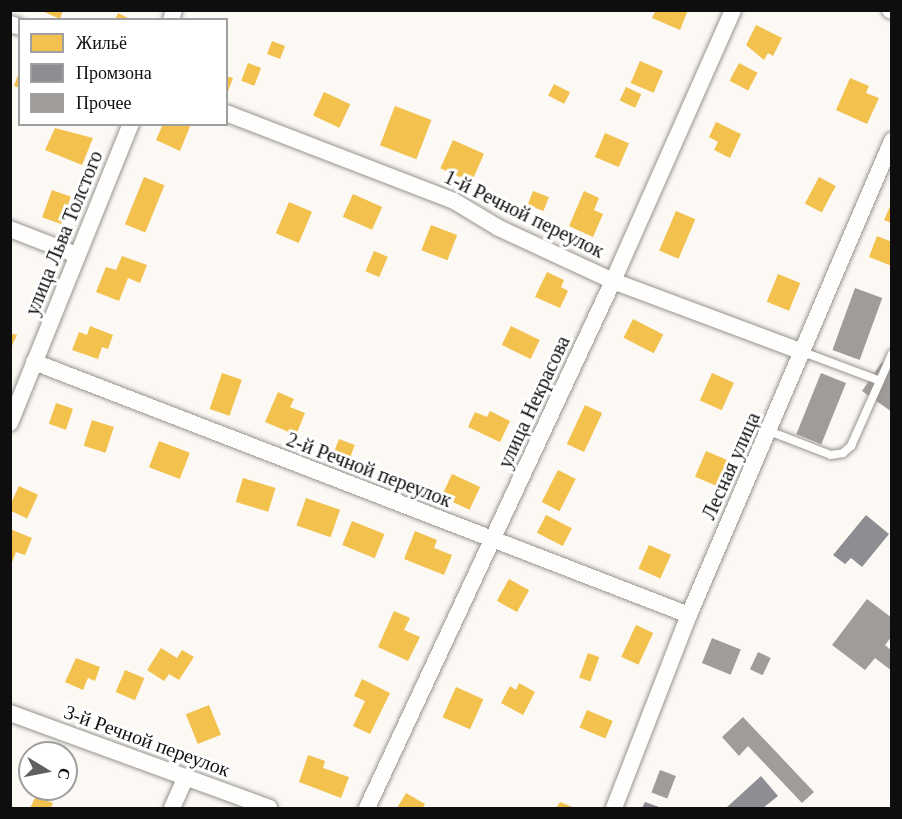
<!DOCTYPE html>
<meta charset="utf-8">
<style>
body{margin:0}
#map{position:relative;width:902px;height:819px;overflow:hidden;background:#fcf9f4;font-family:"Times New Roman",serif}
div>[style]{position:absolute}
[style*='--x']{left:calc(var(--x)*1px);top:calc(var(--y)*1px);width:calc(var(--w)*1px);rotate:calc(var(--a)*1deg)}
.homes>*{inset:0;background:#f2c14e;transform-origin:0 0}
.industry>*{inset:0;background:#8d8d92}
.building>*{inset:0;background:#9f9c99;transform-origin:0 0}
.roads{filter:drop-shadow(0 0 2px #959492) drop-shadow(0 0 2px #959492)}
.lane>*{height:8px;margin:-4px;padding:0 4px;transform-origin:4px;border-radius:4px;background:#fffefd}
.street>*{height:16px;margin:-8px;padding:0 8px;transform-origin:8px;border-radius:8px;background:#fffefd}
span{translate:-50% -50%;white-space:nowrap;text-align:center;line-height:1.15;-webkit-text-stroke:6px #fff;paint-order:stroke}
.street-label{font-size:20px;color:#0e0e0e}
.frame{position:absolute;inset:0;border:12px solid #0e0e0e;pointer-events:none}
.legend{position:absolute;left:18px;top:18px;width:210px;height:108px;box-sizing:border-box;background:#fff;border:2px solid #9f9f9f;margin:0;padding:8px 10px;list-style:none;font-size:18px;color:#0e0e0e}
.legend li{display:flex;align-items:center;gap:12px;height:30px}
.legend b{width:30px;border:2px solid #9f9f9f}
.north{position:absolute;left:18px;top:741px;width:60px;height:60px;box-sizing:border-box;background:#fff;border:2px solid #9f9f9f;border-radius:50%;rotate:100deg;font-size:16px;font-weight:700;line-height:24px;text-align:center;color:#0e0e0e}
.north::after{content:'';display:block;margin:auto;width:21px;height:27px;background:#61605e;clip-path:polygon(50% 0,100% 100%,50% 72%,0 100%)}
</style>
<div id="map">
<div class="homes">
<i style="clip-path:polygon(40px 10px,63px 10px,60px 19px)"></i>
<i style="clip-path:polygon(656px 10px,688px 10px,680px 30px,652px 18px)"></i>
<i style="clip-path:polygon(118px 13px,132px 20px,115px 20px)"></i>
<i style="clip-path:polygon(756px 25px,782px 38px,773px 56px,768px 53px,764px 60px,746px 45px)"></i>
<i style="left:272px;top:41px;width:14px;height:14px;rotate:21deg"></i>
<i style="left:640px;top:61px;width:25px;height:24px;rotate:23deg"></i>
<i style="left:248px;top:63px;width:14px;height:19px;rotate:21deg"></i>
<i style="left:739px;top:63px;width:21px;height:20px;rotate:28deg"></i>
<i style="clip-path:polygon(19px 72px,20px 72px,20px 88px,14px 86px)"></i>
<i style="clip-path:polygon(226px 76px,233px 78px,227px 94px,226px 94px)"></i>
<i style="clip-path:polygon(850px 78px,869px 86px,866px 93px,879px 98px,867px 124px,836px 110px)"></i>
<i style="left:554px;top:84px;width:18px;height:13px;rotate:27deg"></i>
<i style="left:626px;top:87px;width:17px;height:15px;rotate:25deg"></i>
<i style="left:324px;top:92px;width:29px;height:26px;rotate:25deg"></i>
<i style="left:395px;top:106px;width:39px;height:42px;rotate:21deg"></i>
<i style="clip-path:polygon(716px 122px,741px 134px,730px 158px,714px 150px,718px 142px,709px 137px)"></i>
<i style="clip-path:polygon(163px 124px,191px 124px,180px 151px,156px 140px)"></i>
<i style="clip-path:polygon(55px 128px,93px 138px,82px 165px,45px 150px)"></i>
<i style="left:605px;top:133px;width:26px;height:26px;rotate:23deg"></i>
<i style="left:453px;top:140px;width:34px;height:31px;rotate:24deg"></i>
<i style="left:144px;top:177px;width:22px;height:51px;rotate:22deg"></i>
<i style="left:819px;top:177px;width:19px;height:30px;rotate:28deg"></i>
<i style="left:52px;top:190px;width:20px;height:29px;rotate:20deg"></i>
<i style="left:533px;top:191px;width:17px;height:15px;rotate:21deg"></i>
<i style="clip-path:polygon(584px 191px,599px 198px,594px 210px,603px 214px,593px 237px,569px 226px)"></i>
<i style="left:353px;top:194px;width:32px;height:25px;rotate:24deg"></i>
<i style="left:289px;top:202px;width:25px;height:34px;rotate:23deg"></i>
<i style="clip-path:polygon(892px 202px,892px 223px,884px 220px)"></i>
<i style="left:676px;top:211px;width:21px;height:43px;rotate:23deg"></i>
<i style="left:431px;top:225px;width:28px;height:27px;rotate:21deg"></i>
<i style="clip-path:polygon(877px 236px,892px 242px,892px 266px,869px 257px)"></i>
<i style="left:374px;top:251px;width:15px;height:22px;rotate:23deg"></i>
<i style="clip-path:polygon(122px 256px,147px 265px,140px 283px,128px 278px,119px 301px,96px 292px,106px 267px,116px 270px)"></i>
<i style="clip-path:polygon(547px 272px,564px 280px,561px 287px,568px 291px,560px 308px,535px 297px)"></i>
<i style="left:778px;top:274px;width:24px;height:30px;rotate:22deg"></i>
<i style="left:633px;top:319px;width:34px;height:21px;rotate:27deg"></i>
<i style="clip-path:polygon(90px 326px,113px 335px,108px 349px,102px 347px,98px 359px,72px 350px,79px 332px,87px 335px)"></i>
<i style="left:511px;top:326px;width:32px;height:21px;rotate:26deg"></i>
<i style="clip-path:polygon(10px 333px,17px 335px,10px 350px)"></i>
<i style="left:222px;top:373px;width:21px;height:38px;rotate:19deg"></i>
<i style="left:712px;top:373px;width:24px;height:30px;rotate:24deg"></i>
<i style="clip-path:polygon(278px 392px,294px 399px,290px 407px,305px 413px,296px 435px,265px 422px)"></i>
<i style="left:56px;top:403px;width:18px;height:22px;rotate:19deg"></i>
<i style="left:585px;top:405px;width:19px;height:43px;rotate:25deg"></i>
<i style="clip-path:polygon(490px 411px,510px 421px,500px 442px,468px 427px,475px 412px,487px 417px)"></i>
<i style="left:92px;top:420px;width:23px;height:27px;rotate:18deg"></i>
<i style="left:339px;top:439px;width:17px;height:20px;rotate:21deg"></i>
<i style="left:159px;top:441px;width:33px;height:28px;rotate:21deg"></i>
<i style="left:706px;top:451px;width:23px;height:28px;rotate:23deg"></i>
<i style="left:558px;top:470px;width:20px;height:36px;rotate:27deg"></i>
<i style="left:452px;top:474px;width:31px;height:25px;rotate:25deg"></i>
<i style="left:243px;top:478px;width:34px;height:25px;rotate:17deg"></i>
<i style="left:19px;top:486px;width:21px;height:26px;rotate:25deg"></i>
<i style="left:306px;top:498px;width:36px;height:29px;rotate:19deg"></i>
<i style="left:546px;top:515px;width:29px;height:20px;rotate:27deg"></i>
<i style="left:352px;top:521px;width:35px;height:26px;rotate:22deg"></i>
<i style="clip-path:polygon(10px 529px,32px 538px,25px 555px,16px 552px,11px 565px)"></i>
<i style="clip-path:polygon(415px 531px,437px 540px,434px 548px,452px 555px,444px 575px,404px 559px)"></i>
<i style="left:649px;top:545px;width:24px;height:26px;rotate:24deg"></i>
<i style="left:509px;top:579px;width:23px;height:25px;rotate:29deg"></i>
<i style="clip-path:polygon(394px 611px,410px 618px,404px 630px,420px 637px,408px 661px,378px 647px)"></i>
<i style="left:636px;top:625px;width:19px;height:35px;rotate:25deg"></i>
<i style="clip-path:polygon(161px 648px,177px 658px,182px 650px,194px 657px,179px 680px,169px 674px,164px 681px,147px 670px)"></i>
<i style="left:588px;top:653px;width:12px;height:26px;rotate:20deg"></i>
<i style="clip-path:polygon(76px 658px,100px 667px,95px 681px,88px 678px,83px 690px,65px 682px)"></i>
<i style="left:125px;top:670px;width:21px;height:24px;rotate:23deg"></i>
<i style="clip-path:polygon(362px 679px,390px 693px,370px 734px,353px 726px,365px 701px,354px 696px)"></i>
<i style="clip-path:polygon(519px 683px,535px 692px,523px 715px,501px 703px,510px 686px,516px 690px)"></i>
<i style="left:456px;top:687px;width:30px;height:33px;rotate:24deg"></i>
<i style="left:209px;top:705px;width:32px;height:25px;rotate:68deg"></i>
<i style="left:587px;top:710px;width:28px;height:19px;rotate:23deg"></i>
<i style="clip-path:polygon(308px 755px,325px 761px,323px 768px,349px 777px,341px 798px,299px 782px)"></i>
<i style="clip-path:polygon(406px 793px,425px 804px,423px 808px,397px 808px)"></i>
<i style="clip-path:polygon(36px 796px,53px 803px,51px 808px,30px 808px)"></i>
<i style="clip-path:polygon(560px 802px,575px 808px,556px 808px)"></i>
</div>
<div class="industry">
<i style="clip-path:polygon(866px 515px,889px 534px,862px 567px,851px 558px,845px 564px,833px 555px)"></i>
<i style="clip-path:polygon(761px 776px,778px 796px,763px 808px,726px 808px)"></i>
<i style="clip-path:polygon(645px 802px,662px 808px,642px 808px)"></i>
</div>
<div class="building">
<i style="left:855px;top:288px;width:29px;height:66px;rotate:20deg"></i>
<i style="clip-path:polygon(882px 362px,892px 369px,892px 412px,862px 391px)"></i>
<i style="left:821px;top:373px;width:27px;height:66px;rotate:22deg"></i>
<i style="clip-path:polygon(867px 599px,892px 618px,892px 636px,885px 645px,892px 651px,892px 671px,875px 658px,865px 670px,832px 645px)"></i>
<i style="left:712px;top:638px;width:31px;height:27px;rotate:22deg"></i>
<i style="left:758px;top:652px;width:14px;height:19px;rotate:25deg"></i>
<i style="clip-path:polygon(743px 717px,814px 792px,802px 803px,748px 746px,739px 756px,722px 737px)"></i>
<i style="left:660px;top:770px;width:17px;height:24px;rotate:21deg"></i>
</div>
<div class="roads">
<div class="lane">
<i style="--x:803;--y:352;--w:82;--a:20.6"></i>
<i style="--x:769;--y:431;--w:66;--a:21.2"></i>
<i style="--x:831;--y:455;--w:12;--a:-9"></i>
<i style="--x:843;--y:453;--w:11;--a:-41"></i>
<i style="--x:851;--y:446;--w:101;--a:-66"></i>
</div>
<div class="street">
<i style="--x:890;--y:10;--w:2;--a:27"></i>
<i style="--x:171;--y:20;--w:10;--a:-73"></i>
<i style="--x:10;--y:24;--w:10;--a:17"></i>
<i style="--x:226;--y:113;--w:244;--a:21.1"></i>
<i style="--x:454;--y:201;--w:52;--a:31"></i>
<i style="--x:499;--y:228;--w:126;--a:24.9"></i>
<i style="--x:613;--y:281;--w:203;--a:20.5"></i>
<i style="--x:10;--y:229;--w:72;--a:21.2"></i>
<i style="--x:34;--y:362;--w:702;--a:21.12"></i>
<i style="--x:10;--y:423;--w:323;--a:-68"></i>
<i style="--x:10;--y:713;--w:276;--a:20.1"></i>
<i style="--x:172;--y:808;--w:34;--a:-66"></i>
<i style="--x:367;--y:808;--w:582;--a:-64.98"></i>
<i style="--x:613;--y:281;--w:296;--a:-66.1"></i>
<i style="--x:614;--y:808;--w:207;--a:-68.8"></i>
<i style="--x:689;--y:615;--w:516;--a:-66.82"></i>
</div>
</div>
<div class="street-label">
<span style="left:524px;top:214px;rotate:26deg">1-й Речной переулок</span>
<span style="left:64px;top:233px;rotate:-68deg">улица Льва Толстого</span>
<span style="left:534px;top:402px;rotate:-65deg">улица Некрасова</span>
<span style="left:731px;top:466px;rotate:-66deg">Лесная улица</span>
<span style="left:369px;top:470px;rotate:21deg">2-й Речной переулок</span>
<span style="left:147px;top:741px;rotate:20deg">3-й Речной переулок</span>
</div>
<div class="frame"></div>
<ul class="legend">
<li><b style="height:16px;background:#f2c14e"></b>Жильё</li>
<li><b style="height:16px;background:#8d8d92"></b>Промзона</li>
<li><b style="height:16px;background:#9f9c99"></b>Прочее</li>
</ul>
<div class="north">С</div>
</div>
